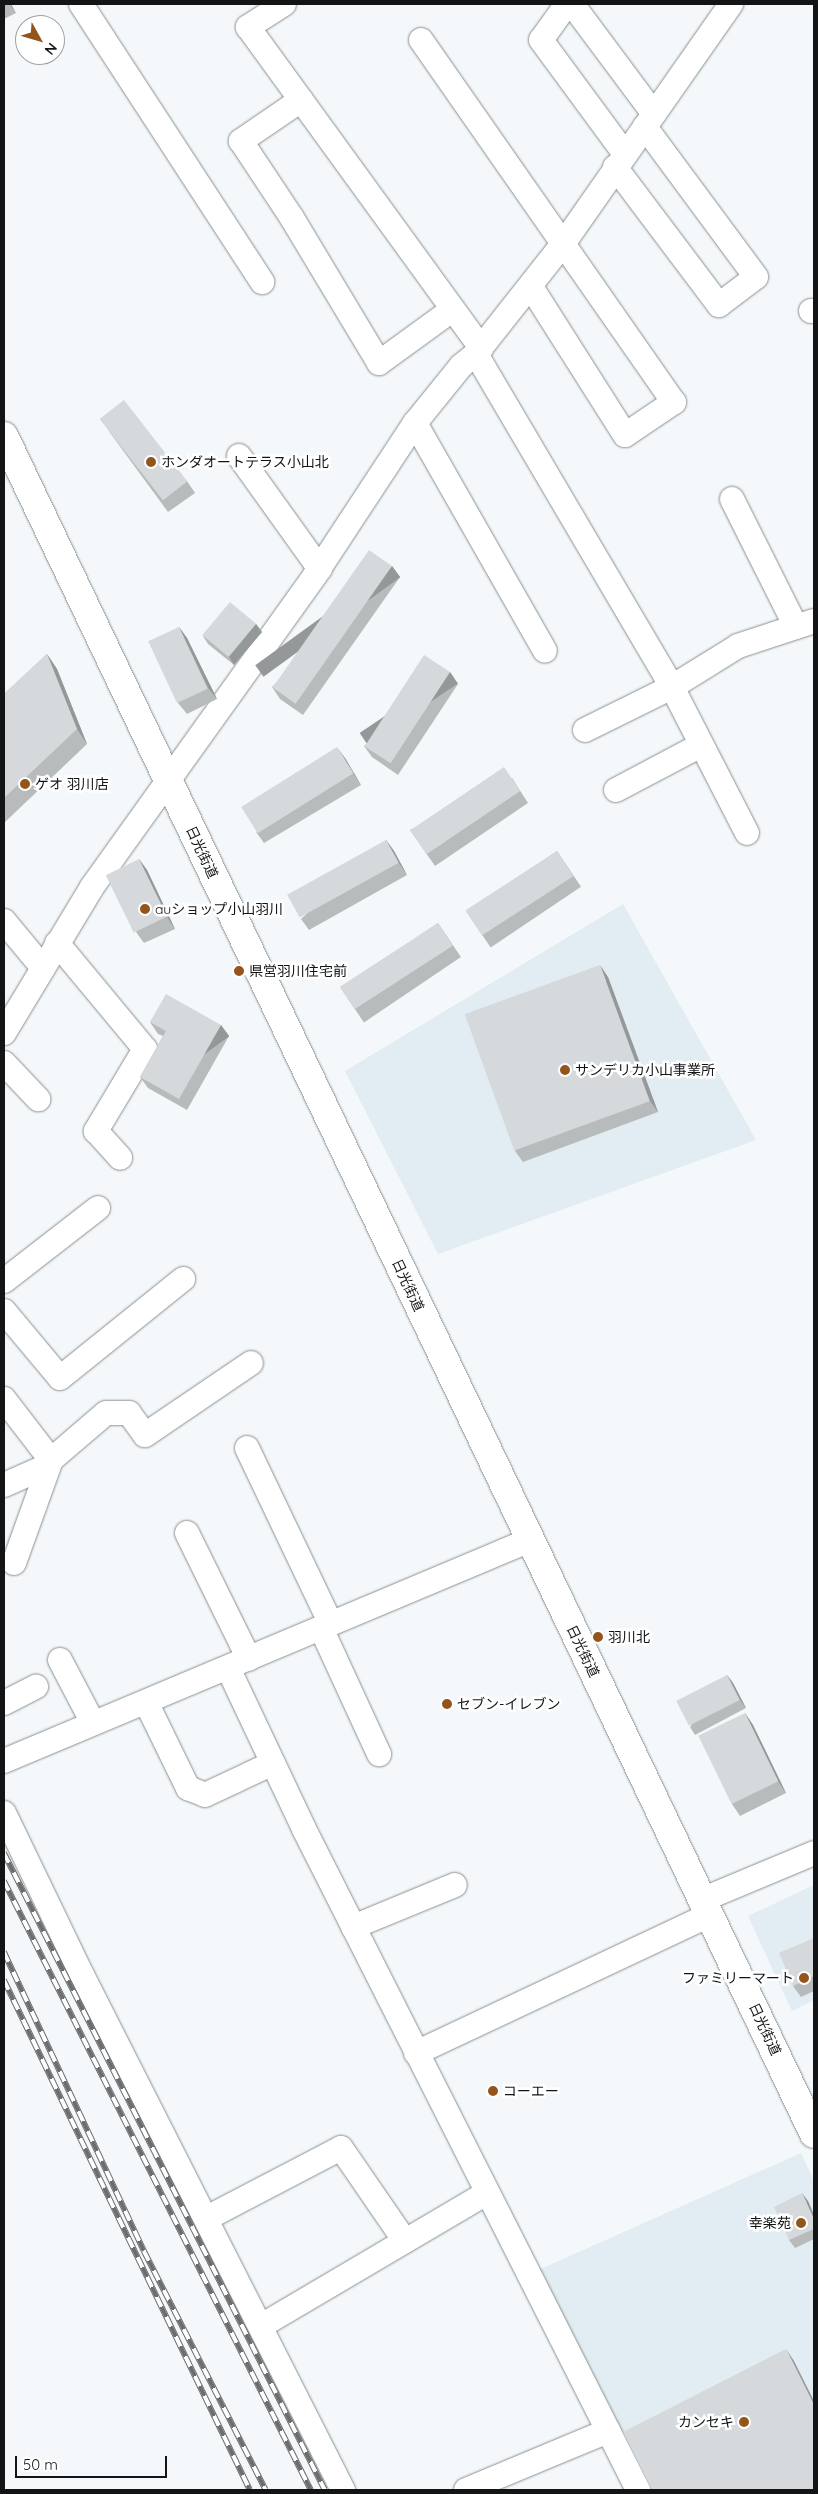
<!DOCTYPE html>
<meta charset="utf-8">
<style>
body{margin:0}
#map{position:relative;width:818px;height:2494px;overflow:hidden;background:#f4f8fa;font-family:Quicksand,"Noto Sans JP",sans-serif}
div>[style]{position:absolute}
[style*='--x']{left:calc(var(--x)*1px);top:calc(var(--y)*1px);width:calc(var(--w)*1px);rotate:calc(var(--a)*1deg)}
.built>*{inset:0;background:#e1ecf3}
.roads{filter:drop-shadow(0 0 1px #8c8f91) drop-shadow(0 0 1px #8c8f91)}
.minor>*{height:24px;margin:-12px;padding:0 12px;transform-origin:12px;border-radius:12px;background:#fff}
.highway>*{height:28px;margin:-14px;padding:0 14px;transform-origin:14px;border-radius:14px;background:#fff}
.rail>*{height:5.5px;margin-top:-2.75px;transform-origin:0;background:repeating-linear-gradient(90deg,#fff 0 11px,#6b6d6e 0 22px);box-sizing:border-box;border-block:1px solid #6b6d6e}
.wall>*{inset:0;background:#b7bbbc;transform-origin:0 0}
.shaded-wall>*{inset:0;background:#959899;transform-origin:0 0}
.building>*{inset:0;background:#d5d9db;transform-origin:0 0}
.dots>*{width:14px;height:14px;translate:-50% -50%;box-sizing:border-box;border:2px solid #fff;border-radius:50%}
span{translate:-50% -50%;white-space:nowrap;text-align:center;line-height:1.15;-webkit-text-stroke:5px #fff;paint-order:stroke}
.poi-label{font-size:14px;color:#131415}
.left{translate:0 -50%;text-align:left}
.right{translate:-100% -50%;text-align:right}
.street-label{font-size:14px;color:#131415}
.frame{position:absolute;inset:0;border:5px solid #131415;pointer-events:none}
.north{position:absolute;left:15px;top:15px;width:50px;height:50px;box-sizing:border-box;background:#fff;border:1px solid #a1a1a1;border-radius:50%;rotate:129deg;font-size:14px;font-weight:700;line-height:20px;text-align:center;color:#131415}
.north::after{content:'';display:block;margin:auto;width:18px;height:22px;background:#94551c;clip-path:polygon(50% 0,100% 100%,50% 72%,0 100%)}
.scale{position:absolute;left:15px;top:2456px;width:152px;height:22px;box-sizing:border-box;border:2px solid #131415;border-top:0;padding-left:6px;font-size:15px;line-height:18px;white-space:nowrap;color:#131415;-webkit-text-stroke:4px #fff;paint-order:stroke}
</style>
<div id="map">
<div class="built">
<i style="clip-path:polygon(623px 904px,756px 1140px,438px 1254px,345px 1071px)"></i>
<i style="clip-path:polygon(814px 1885px,814px 2000px,792px 2011px,748px 1916px)"></i>
<i style="clip-path:polygon(801px 2153px,814px 2181px,814px 2490px,645px 2490px,534px 2272px)"></i>
</div>
<div class="roads">
<div class="minor">
<i style="--x:81;--y:4;--w:332;--a:56.9"></i>
<i style="--x:284;--y:4;--w:43;--a:147.4"></i>
<i style="--x:248;--y:27;--w:397;--a:54"></i>
<i style="--x:567;--y:4;--w:44;--a:125.8"></i>
<i style="--x:541;--y:40;--w:142;--a:53.6"></i>
<i style="--x:572;--y:4;--w:137;--a:53.3"></i>
<i style="--x:421;--y:40;--w:442;--a:55.1"></i>
<i style="--x:674;--y:402;--w:59;--a:146"></i>
<i style="--x:625;--y:435;--w:175;--a:-122.4"></i>
<i style="--x:301;--y:100;--w:73;--a:145.7"></i>
<i style="--x:241;--y:141;--w:92;--a:56.5"></i>
<i style="--x:292;--y:218;--w:169;--a:59"></i>
<i style="--x:379;--y:363;--w:90;--a:-36"></i>
<i style="--x:615;--y:167;--w:173;--a:53"></i>
<i style="--x:719;--y:305;--w:46;--a:-37.1"></i>
<i style="--x:756;--y:277;--w:187;--a:-126.5"></i>
<i style="--x:811;--y:311;--w:3;--a:0"></i>
<i style="--x:476;--y:354;--w:386;--a:59.5"></i>
<i style="--x:672;--y:687;--w:164;--a:62.8"></i>
<i style="--x:415;--y:423;--w:262;--a:60.3"></i>
<i style="--x:239;--y:456;--w:139;--a:54.4"></i>
<i style="--x:732;--y:499;--w:143;--a:63.4"></i>
<i style="--x:585;--y:730;--w:97;--a:-26.3"></i>
<i style="--x:672;--y:687;--w:78;--a:-31.8"></i>
<i style="--x:738;--y:646;--w:80;--a:-18.2"></i>
<i style="--x:616;--y:790;--w:96;--a:-27.9"></i>
<i style="--x:4;--y:921;--w:61;--a:50.3"></i>
<i style="--x:57;--y:943;--w:138;--a:50.3"></i>
<i style="--x:145;--y:1049;--w:96;--a:120.9"></i>
<i style="--x:96;--y:1131;--w:36;--a:48"></i>
<i style="--x:4;--y:1033;--w:170;--a:-58.9"></i>
<i style="--x:92;--y:887;--w:384;--a:-54.4"></i>
<i style="--x:315;--y:575;--w:182;--a:-56.7"></i>
<i style="--x:415;--y:423;--w:73;--a:-51.1"></i>
<i style="--x:461;--y:366;--w:19;--a:-39"></i>
<i style="--x:476;--y:354;--w:140;--a:-51.7"></i>
<i style="--x:563;--y:244;--w:293;--a:-55"></i>
<i style="--x:4;--y:1063;--w:50;--a:46.6"></i>
<i style="--x:4;--y:1281;--w:119;--a:-37.8"></i>
<i style="--x:4;--y:1311;--w:87;--a:50.1"></i>
<i style="--x:60;--y:1378;--w:158;--a:-38.8"></i>
<i style="--x:4;--y:1399;--w:77;--a:52.4"></i>
<i style="--x:51;--y:1460;--w:72;--a:-40.5"></i>
<i style="--x:106;--y:1413;--w:23;--a:0"></i>
<i style="--x:129;--y:1413;--w:27;--a:54"></i>
<i style="--x:145;--y:1435;--w:128;--a:-34.2"></i>
<i style="--x:247;--y:1448;--w:195;--a:64.5"></i>
<i style="--x:4;--y:1485;--w:47;--a:-23.8"></i>
<i style="--x:187;--y:1533;--w:140;--a:63.8"></i>
<i style="--x:14;--y:1563;--w:109;--a:-70.2"></i>
<i style="--x:321;--y:1628;--w:139;--a:65.3"></i>
<i style="--x:60;--y:1660;--w:71;--a:62.4"></i>
<i style="--x:228;--y:1668;--w:178;--a:64.7"></i>
<i style="--x:304;--y:1829;--w:741;--a:63.19"></i>
<i style="--x:146;--y:1702;--w:96;--a:64"></i>
<i style="--x:188;--y:1788;--w:18;--a:22"></i>
<i style="--x:205;--y:1795;--w:75;--a:-25.2"></i>
<i style="--x:4;--y:1703;--w:36;--a:-27"></i>
<i style="--x:4;--y:1761;--w:571;--a:-22.79"></i>
<i style="--x:4;--y:1813;--w:178;--a:64.3"></i>
<i style="--x:81;--y:1973;--w:580;--a:63.13"></i>
<i style="--x:704;--y:1899;--w:119;--a:-22.7"></i>
<i style="--x:353;--y:1927;--w:110;--a:-22.4"></i>
<i style="--x:416;--y:2053;--w:326;--a:-25.2"></i>
<i style="--x:207;--y:2218;--w:151;--a:-27.6"></i>
<i style="--x:341;--y:2148;--w:113;--a:55.5"></i>
<i style="--x:261;--y:2326;--w:262;--a:-30.5"></i>
<i style="--x:466;--y:2490;--w:154;--a:-22.6"></i>
</div>
<div class="highway">
<i style="--x:4;--y:436;--w:1881;--a:64.5"></i>
</div>
</div>
<div class="rail">
<i style="--x:4;--y:1853;--w:713;--a:63.26"></i>
<i style="--x:4;--y:1881;--w:682;--a:63.25"></i>
<i style="--x:4;--y:1952;--w:330;--a:64.9"></i>
<i style="--x:144;--y:2251;--w:268;--a:63"></i>
<i style="--x:4;--y:1980;--w:566;--a:64.25"></i>
</div>
<div class="wall">
<i style="clip-path:polygon(4px 4px,11px 4px,16px 13px,4px 19px)"></i>
<i style="clip-path:polygon(108px 430px,187px 481px,195px 493px,168px 512px)"></i>
<i style="clip-path:polygon(392px 566px,400px 577px,303px 715px,280px 699px,272px 687px)"></i>
<i style="clip-path:polygon(256px 624px,262px 632px,234px 665px,208px 644px,203px 636px)"></i>
<i style="clip-path:polygon(179px 627px,187px 638px,217px 699px,187px 714px,178px 703px)"></i>
<i style="clip-path:polygon(47px 654px,57px 669px,87px 744px,4px 823px,4px 694px)"></i>
<i style="clip-path:polygon(450px 672px,458px 684px,398px 775px,372px 757px,364px 746px)"></i>
<i style="clip-path:polygon(345px 758px,361px 785px,264px 843px,256px 832px)"></i>
<i style="clip-path:polygon(512px 778px,528px 803px,435px 866px,410px 830px)"></i>
<i style="clip-path:polygon(386px 840px,394px 851px,407px 875px,309px 930px,301px 919px)"></i>
<i style="left:557px;top:851px;width:43px;height:109px;rotate:56deg"></i>
<i style="clip-path:polygon(139px 859px,147px 870px,175px 929px,144px 943px,136px 932px)"></i>
<i style="left:438px;top:923px;width:41px;height:117px;rotate:56deg"></i>
<i style="clip-path:polygon(608px 977px,658px 1112px,523px 1162px,515px 1151px)"></i>
<i style="clip-path:polygon(150px 1022px,221px 1025px,229px 1036px,187px 1110px,148px 1088px,140px 1077px,163px 1036px,158px 1034px)"></i>
<i style="clip-path:polygon(727px 1675px,733px 1683px,746px 1708px,695px 1735px,690px 1727px)"></i>
<i style="clip-path:polygon(745px 1713px,753px 1725px,786px 1793px,740px 1816px,732px 1804px)"></i>
<i style="clip-path:polygon(814px 1938px,814px 1991px,801px 1997px,793px 1986px)"></i>
<i style="clip-path:polygon(808px 2201px,814px 2215px,814px 2239px,795px 2248px,789px 2240px)"></i>
</div>
<div class="shaded-wall">
<i style="clip-path:polygon(10px 4px,11px 4px,16px 13px)"></i>
<i style="left:392px;top:566px;width:14px;height:169px;rotate:54deg"></i>
<i style="clip-path:polygon(256px 624px,262px 632px,234px 665px,229px 657px)"></i>
<i style="clip-path:polygon(179px 627px,187px 638px,217px 699px,208px 688px)"></i>
<i style="clip-path:polygon(47px 654px,57px 669px,87px 744px,77px 729px)"></i>
<i style="left:450px;top:672px;width:14px;height:109px;rotate:56deg"></i>
<i style="clip-path:polygon(337px 747px,345px 758px,361px 785px,353px 773px)"></i>
<i style="clip-path:polygon(386px 840px,394px 851px,407px 875px,399px 863px)"></i>
<i style="clip-path:polygon(139px 859px,147px 870px,175px 929px,167px 917px)"></i>
<i style="clip-path:polygon(600px 965px,608px 977px,658px 1112px,650px 1101px)"></i>
<i style="left:221px;top:1025px;width:14px;height:85px;rotate:54deg"></i>
<i style="clip-path:polygon(727px 1675px,733px 1683px,746px 1708px,740px 1700px)"></i>
<i style="clip-path:polygon(745px 1713px,753px 1725px,786px 1793px,778px 1781px)"></i>
<i style="clip-path:polygon(802px 2193px,808px 2201px,814px 2215px,814px 2219px)"></i>
<i style="clip-path:polygon(786px 2349px,794px 2361px,814px 2401px,814px 2405px)"></i>
</div>
<div class="building">
<i style="left:124px;top:400px;width:103px;height:31px;rotate:52deg"></i>
<i style="left:369px;top:550px;width:28px;height:168px;rotate:35deg"></i>
<i style="left:230px;top:602px;width:34px;height:43px;rotate:40deg"></i>
<i style="left:179px;top:627px;width:68px;height:34px;rotate:65deg"></i>
<i style="clip-path:polygon(47px 654px,77px 729px,4px 798px,4px 694px)"></i>
<i style="left:424px;top:655px;width:31px;height:109px;rotate:33deg"></i>
<i style="left:337px;top:747px;width:31px;height:113px;rotate:58deg"></i>
<i style="left:504px;top:767px;width:29px;height:113px;rotate:56deg"></i>
<i style="left:386px;top:840px;width:26px;height:113px;rotate:61deg"></i>
<i style="left:557px;top:851px;width:30px;height:109px;rotate:57deg"></i>
<i style="left:139px;top:859px;width:64px;height:37px;rotate:64deg"></i>
<i style="left:438px;top:923px;width:27px;height:117px;rotate:57deg"></i>
<i style="left:600px;top:965px;width:145px;height:144px;rotate:70deg"></i>
<i style="clip-path:polygon(166px 994px,221px 1025px,179px 1099px,140px 1077px,166px 1031px,150px 1022px)"></i>
<i style="left:727px;top:1675px;width:28px;height:57px;rotate:63deg"></i>
<i style="left:745px;top:1713px;width:76px;height:52px;rotate:64deg"></i>
<i style="clip-path:polygon(814px 1938px,814px 1976px,793px 1986px,779px 1953px)"></i>
<i style="clip-path:polygon(802px 2193px,814px 2219px,814px 2229px,789px 2240px,774px 2207px)"></i>
<i style="clip-path:polygon(786px 2349px,814px 2405px,814px 2490px,652px 2490px,623px 2432px)"></i>
</div>
<div class="dots">
<i style="left:151px;top:462px;background:#94551c"></i>
<i style="left:25px;top:784px;background:#94551c"></i>
<i style="left:145px;top:909px;background:#94551c"></i>
<i style="left:239px;top:971px;background:#94551c"></i>
<i style="left:565px;top:1070px;background:#94551c"></i>
<i style="left:598px;top:1637px;background:#94551c"></i>
<i style="left:447px;top:1704px;background:#94551c"></i>
<i style="left:804px;top:1978px;background:#94551c"></i>
<i style="left:493px;top:2091px;background:#94551c"></i>
<i style="left:801px;top:2223px;background:#94551c"></i>
<i style="left:744px;top:2422px;background:#94551c"></i>
</div>
<div class="poi-label">
<span class="left" style="left:161px;top:462px">ホンダオートテラス小山北</span>
<span class="left" style="left:35px;top:784px">ゲオ 羽川店</span>
<span class="left" style="left:155px;top:909px">auショップ小山羽川</span>
<span class="left" style="left:249px;top:971px">県営羽川住宅前</span>
<span class="left" style="left:575px;top:1070px">サンデリカ小山事業所</span>
<span class="left" style="left:608px;top:1637px">羽川北</span>
<span class="left" style="left:457px;top:1704px">セブン-イレブン</span>
<span class="right" style="left:794px;top:1978px">ファミリーマート</span>
<span class="left" style="left:503px;top:2091px">コーエー</span>
<span class="right" style="left:791px;top:2223px">幸楽苑</span>
<span class="right" style="left:734px;top:2422px">カンセキ</span>
</div>
<div class="street-label">
<span style="left:202px;top:852px;rotate:65deg">日光街道</span>
<span style="left:408px;top:1285px;rotate:65deg">日光街道</span>
<span style="left:583px;top:1651px;rotate:64deg">日光街道</span>
<span style="left:765px;top:2029px;rotate:65deg">日光街道</span>
</div>
<div class="frame"></div>
<div class="north">N</div>
<div class="scale">50 m</div>
</div>
